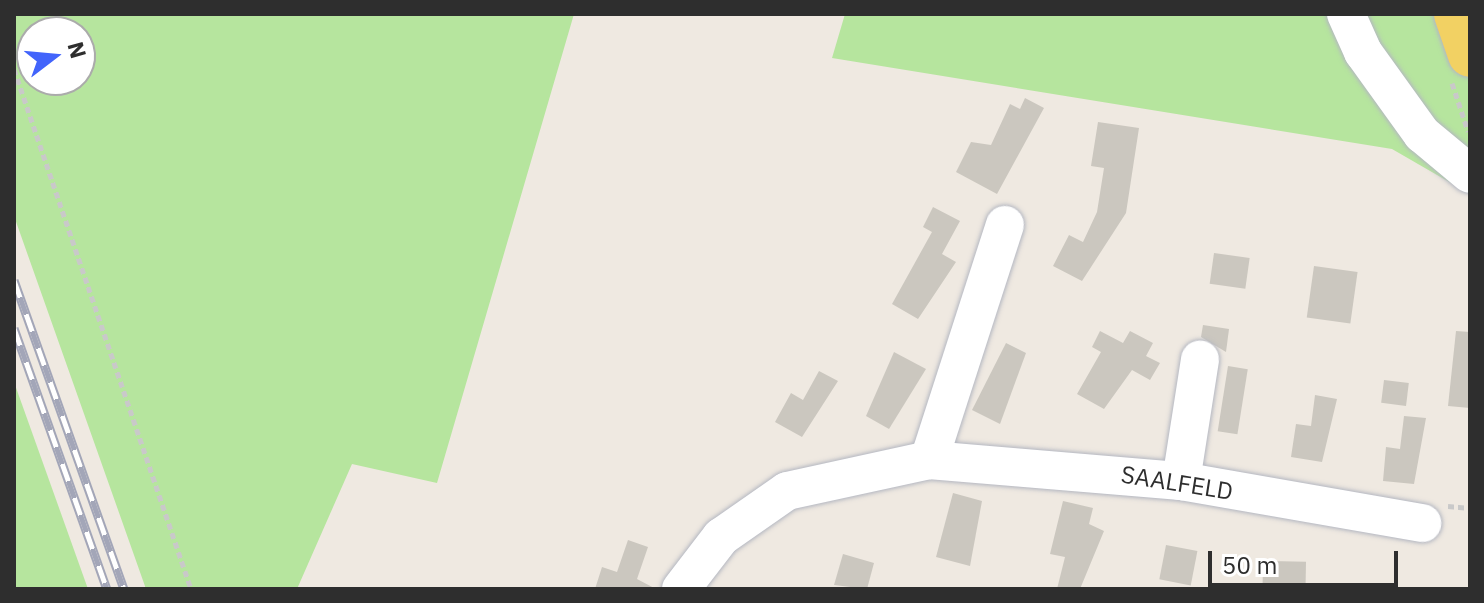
<!DOCTYPE html>
<style>
body{margin:0}
#map{position:relative;width:1484px;height:603px;overflow:hidden;background:#efe9e1;font-family:"IBM Plex Sans",sans-serif}
div>[style]{position:absolute}
[style*='--x']{left:calc(var(--x)*1px);top:calc(var(--y)*1px);width:calc(var(--w)*1px);rotate:calc(var(--a)*1deg)}
.green>*{inset:0;background:#b6e59e}
.building>*{inset:0;background:#cbc7bf;transform-origin:0 0}
.path>*{height:5px;margin-top:-2.5px;transform-origin:0;background:repeating-linear-gradient(90deg,#c9c9c9 0 6px,transparent 0 10px)}
.roads{filter:drop-shadow(0 0 2px #b4b7c1) drop-shadow(0 0 2px #b4b7c1)}
.minor>*{height:38px;margin:-19px;padding:0 19px;transform-origin:19px;border-radius:19px;background:#fff}
.major>*{height:44px;margin:-22px;padding:0 22px;transform-origin:22px;border-radius:22px;background:#f2d163}
.rail>*{height:9px;margin-top:-4.5px;transform-origin:0;background:repeating-linear-gradient(90deg,#fff 0 18px,#a3a6b8 0 36px);box-sizing:border-box;border-block:2px solid #a3a6b8}
span{translate:-50% -50%;white-space:nowrap;text-align:center;line-height:1.15;-webkit-text-stroke:6px #fff;paint-order:stroke}
.street-label{font-size:24px;color:#2e2e2e}
.frame{position:absolute;inset:0;border:16px solid #2e2e2e;pointer-events:none}
.north{position:absolute;left:16px;top:16px;width:80px;height:80px;box-sizing:border-box;background:#fff;border:2px solid #ababab;border-radius:50%;rotate:74deg;font-size:22px;font-weight:700;line-height:32px;text-align:center;color:#2e2e2e}
.north::after{content:'';display:block;margin:auto;width:28px;height:36px;background:#4264fb;clip-path:polygon(50% 0,100% 100%,50% 72%,0 100%)}
.scale{position:absolute;left:1208px;top:551px;width:190px;height:36px;box-sizing:border-box;border:4px solid #2e2e2e;border-top:0;padding-left:10px;font-size:24px;line-height:28px;white-space:nowrap;color:#2e2e2e;-webkit-text-stroke:6px #fff;paint-order:stroke}
</style>
<div id="map">
<div class="green">
<i style="clip-path:polygon(evenodd,14px 14px,574px 14px,437px 483px,352px 464px,297px 589px,146px 589px,14px 216px,14px 14px,32px 32px,80px 32px,80px 80px,32px 80px,32px 32px)"></i>
<i style="clip-path:polygon(845px 14px,1470px 14px,1470px 194px,1392px 149px,832px 58px)"></i>
<i style="clip-path:polygon(14px 382px,88px 589px,14px 589px)"></i>
</div>
<div class="building">
<i style="clip-path:polygon(1025px 98px,1044px 108px,997px 194px,956px 172px,971px 142px,991px 145px,1010px 104px,1020px 109px)"></i>
<i style="clip-path:polygon(1098px 122px,1139px 128px,1126px 213px,1082px 281px,1053px 266px,1069px 235px,1083px 242px,1097px 212px,1104px 168px,1091px 166px)"></i>
<i style="clip-path:polygon(933px 207px,960px 221px,942px 254px,956px 262px,918px 319px,892px 304px,932px 232px,923px 227px)"></i>
<i style="left:1214px;top:253px;width:36px;height:31px;rotate:8deg"></i>
<i style="left:1314px;top:266px;width:44px;height:52px;rotate:8deg"></i>
<i style="clip-path:polygon(1203px 325px,1229px 329px,1226px 352px,1201px 337px)"></i>
<i style="clip-path:polygon(1100px 331px,1123px 343px,1130px 331px,1153px 343px,1146px 356px,1160px 363px,1150px 380px,1132px 370px,1104px 409px,1077px 394px,1101px 352px,1092px 347px)"></i>
<i style="clip-path:polygon(1456px 331px,1470px 332px,1470px 408px,1448px 406px)"></i>
<i style="clip-path:polygon(1006px 343px,1026px 353px,1000px 424px,972px 410px)"></i>
<i style="clip-path:polygon(894px 352px,926px 369px,889px 429px,866px 416px)"></i>
<i style="left:1228px;top:366px;width:20px;height:66px;rotate:9deg"></i>
<i style="clip-path:polygon(819px 371px,838px 381px,802px 437px,775px 422px,791px 393px,803px 400px)"></i>
<i style="left:1384px;top:380px;width:25px;height:23px;rotate:7deg"></i>
<i style="clip-path:polygon(1315px 395px,1337px 399px,1322px 462px,1291px 457px,1296px 424px,1311px 426px)"></i>
<i style="clip-path:polygon(1404px 416px,1426px 418px,1414px 484px,1383px 481px,1386px 447px,1400px 449px)"></i>
<i style="clip-path:polygon(953px 493px,982px 501px,970px 566px,936px 557px)"></i>
<i style="clip-path:polygon(1063px 501px,1093px 508px,1089px 524px,1104px 531px,1080px 589px,1057px 589px,1065px 557px,1050px 554px)"></i>
<i style="clip-path:polygon(628px 540px,648px 547px,637px 579px,656px 589px,595px 589px,602px 567px,617px 572px)"></i>
<i style="left:1166px;top:545px;width:32px;height:35px;rotate:11deg"></i>
<i style="clip-path:polygon(843px 554px,874px 563px,867px 589px,834px 585px)"></i>
<i style="left:1263px;top:561px;width:43px;height:28px;rotate:1deg"></i>
</div>
<div class="path">
<i style="--x:14;--y:69;--w:549;--a:71.2"></i>
<i style="--x:1452;--y:83;--w:51;--a:71.6"></i>
<i style="--x:1448;--y:506;--w:22;--a:5"></i>
</div>
<div class="roads">
<div class="minor">
<i style="--x:1346;--y:14;--w:42;--a:65.9"></i>
<i style="--x:1363;--y:52;--w:101;--a:54.3"></i>
<i style="--x:1422;--y:134;--w:62;--a:39.8"></i>
<i style="--x:929;--y:460;--w:247;--a:-72.1"></i>
<i style="--x:1181;--y:481;--w:123;--a:-81.1"></i>
<i style="--x:681;--y:589;--w:66;--a:-52.4"></i>
<i style="--x:721;--y:537;--w:80;--a:-34.9"></i>
<i style="--x:787;--y:491;--w:145;--a:-12.3"></i>
<i style="--x:929;--y:460;--w:253;--a:4.8"></i>
<i style="--x:1181;--y:481;--w:245;--a:9.9"></i>
</div>
<div class="major">
<i style="--x:1456;--y:14;--w:43;--a:71.1"></i>
</div>
</div>
<div class="rail">
<i style="--x:14;--y:280;--w:328;--a:70.4"></i>
<i style="--x:14;--y:328;--w:277;--a:70.4"></i>
</div>
<div class="street-label">
<span style="left:1177px;top:483px;rotate:9deg">SAALFELD</span>
</div>
<div class="frame"></div>
<div class="north">N</div>
<div class="scale">50 m</div>
</div>
